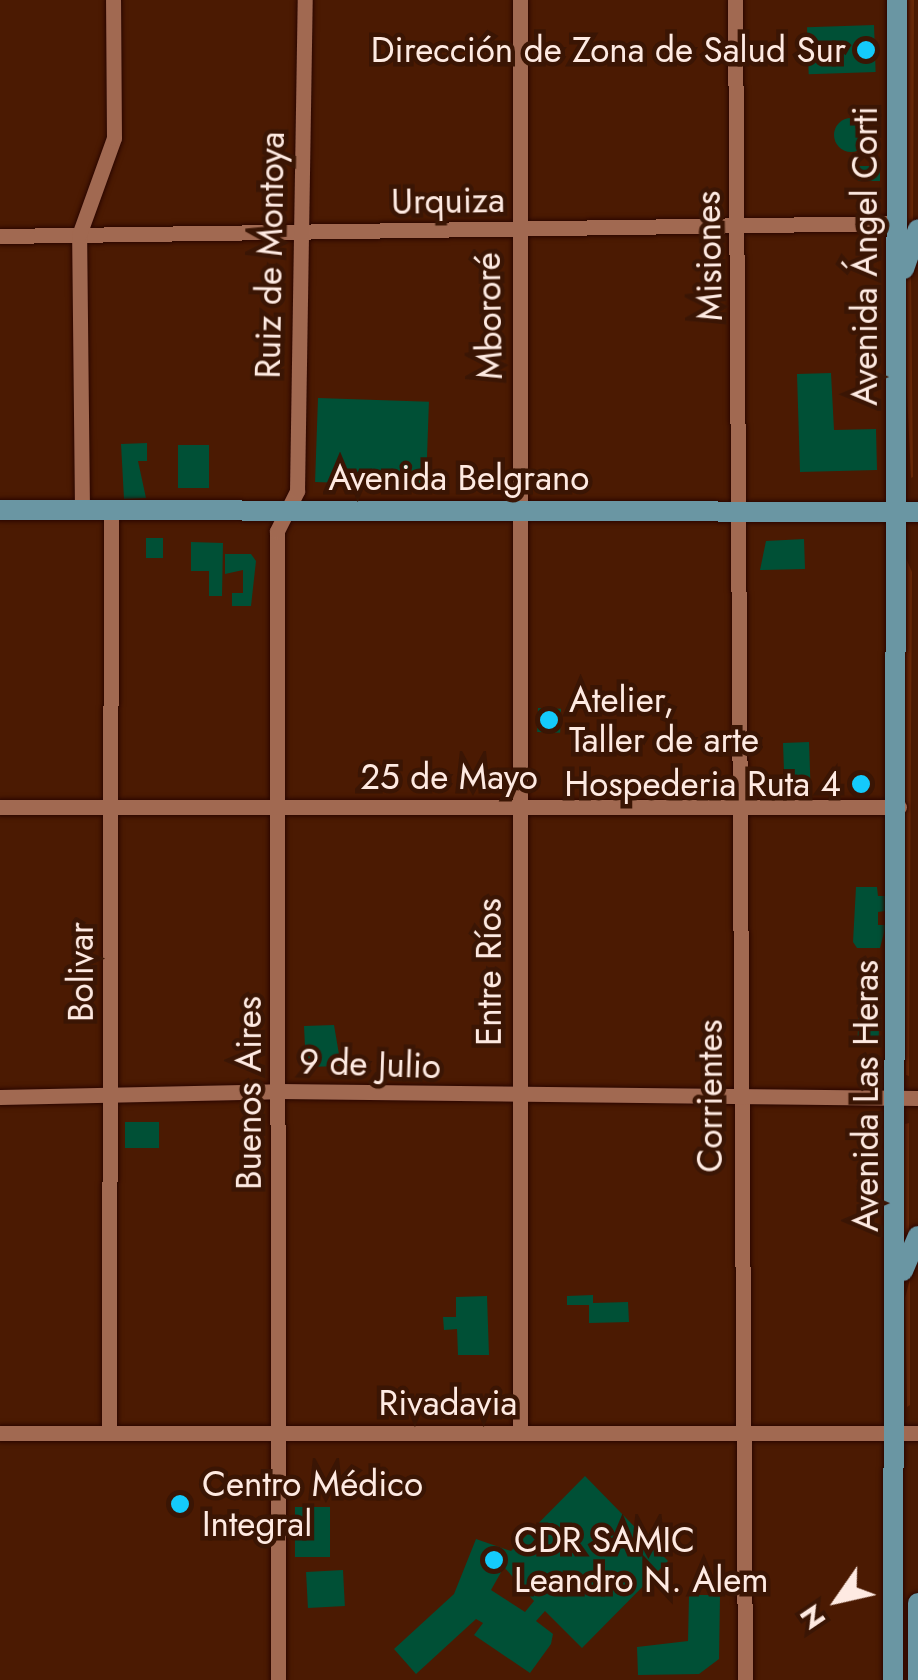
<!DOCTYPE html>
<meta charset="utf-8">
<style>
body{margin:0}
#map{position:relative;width:918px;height:1680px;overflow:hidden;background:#4b1a02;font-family:Jost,sans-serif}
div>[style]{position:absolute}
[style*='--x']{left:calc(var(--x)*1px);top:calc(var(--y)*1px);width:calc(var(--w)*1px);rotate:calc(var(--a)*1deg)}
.green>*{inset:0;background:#692907}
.building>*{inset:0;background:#005036;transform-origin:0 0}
.round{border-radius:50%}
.roads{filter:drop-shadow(0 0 2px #2a0600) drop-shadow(0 0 2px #2a0600)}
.minor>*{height:15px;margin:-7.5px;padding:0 7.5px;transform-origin:7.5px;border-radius:7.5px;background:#a16951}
.major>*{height:20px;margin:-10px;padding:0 10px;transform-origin:10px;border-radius:10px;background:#6a96a3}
.dots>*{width:28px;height:28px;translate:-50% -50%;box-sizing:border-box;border:5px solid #3a1504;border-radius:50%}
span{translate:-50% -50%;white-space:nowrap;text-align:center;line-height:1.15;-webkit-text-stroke:9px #3a1504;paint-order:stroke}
.poi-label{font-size:35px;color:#feeae2}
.right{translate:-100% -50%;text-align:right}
.left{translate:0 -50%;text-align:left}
.street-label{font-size:35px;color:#feeae2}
.north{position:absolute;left:788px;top:1550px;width:100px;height:100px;-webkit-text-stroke:8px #3a1504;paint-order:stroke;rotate:236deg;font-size:28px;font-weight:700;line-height:40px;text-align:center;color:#feeae2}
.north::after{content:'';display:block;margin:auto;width:35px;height:45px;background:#feeae2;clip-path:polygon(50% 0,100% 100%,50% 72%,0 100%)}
</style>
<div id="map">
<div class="green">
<i style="clip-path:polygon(904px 0,914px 0,913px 221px,905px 250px)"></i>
<i style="clip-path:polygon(911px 270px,913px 477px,911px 478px,902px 286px)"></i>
<i style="clip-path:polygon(905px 556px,912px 572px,909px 1076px,906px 1075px)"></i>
<i style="clip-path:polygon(909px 1123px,909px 1244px,902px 1252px,905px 1124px)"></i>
<i style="clip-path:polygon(910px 1279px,910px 1405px,907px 1407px,905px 1298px)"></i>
</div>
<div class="building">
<i style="left:874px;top:25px;width:47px;height:67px;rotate:88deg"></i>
<i class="round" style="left:834px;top:118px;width:34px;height:34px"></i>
<i style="left:880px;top:166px;width:15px;height:22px;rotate:90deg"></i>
<i style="clip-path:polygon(831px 373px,834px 430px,876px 429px,877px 470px,800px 472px,797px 374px)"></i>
<i style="left:318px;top:398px;width:111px;height:84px;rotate:2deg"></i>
<i style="clip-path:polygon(147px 443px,147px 461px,138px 461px,146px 498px,124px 499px,121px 444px)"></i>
<i style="left:178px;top:445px;width:31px;height:43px"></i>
<i style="left:146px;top:538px;width:17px;height:20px"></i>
<i style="clip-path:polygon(804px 539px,805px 569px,760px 570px,766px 541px)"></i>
<i style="clip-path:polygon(191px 542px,223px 543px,222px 596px,209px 596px,209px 571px,191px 571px)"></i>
<i style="clip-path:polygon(225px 554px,251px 554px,256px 561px,251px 606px,232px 606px,232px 593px,243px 593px,243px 570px,225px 574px)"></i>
<i style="left:538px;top:708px;width:23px;height:24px;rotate:2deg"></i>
<i style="left:809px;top:742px;width:51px;height:26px;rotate:88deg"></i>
<i style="clip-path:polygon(856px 887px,877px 887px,878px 896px,885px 896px,885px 911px,878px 912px,878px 925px,886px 925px,880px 948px,857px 948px,853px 942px)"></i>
<i style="left:859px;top:1010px;width:21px;height:27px;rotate:3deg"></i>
<i style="clip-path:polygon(334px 1025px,341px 1066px,306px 1067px,304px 1026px)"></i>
<i style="left:159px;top:1122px;width:26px;height:34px;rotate:90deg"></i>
<i style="clip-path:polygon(593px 1295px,593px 1303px,628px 1302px,629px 1322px,589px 1323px,589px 1305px,567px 1305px,567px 1296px)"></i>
<i style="clip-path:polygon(487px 1296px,489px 1355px,458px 1355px,457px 1329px,444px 1330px,443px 1317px,456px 1317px,456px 1297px)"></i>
<i style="clip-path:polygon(evenodd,585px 1476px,668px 1561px,582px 1648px,545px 1611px,536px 1621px,553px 1634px,551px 1644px,530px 1673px,474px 1635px,483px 1623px,476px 1619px,416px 1674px,394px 1649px,454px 1594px,476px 1539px,511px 1551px,585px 1476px,504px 1567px,534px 1601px,525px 1612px,491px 1590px,504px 1567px)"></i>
<i style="left:295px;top:1507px;width:35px;height:50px"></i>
<i style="left:343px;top:1570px;width:36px;height:37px;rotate:87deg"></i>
<i style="clip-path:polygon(689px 1595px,720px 1595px,719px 1659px,699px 1674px,638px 1675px,637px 1647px,688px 1641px)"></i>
</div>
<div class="roads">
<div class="minor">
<i style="--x:735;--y:0;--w:1680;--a:89.66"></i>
<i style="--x:0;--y:236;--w:898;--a:-0.83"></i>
<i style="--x:82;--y:510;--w:275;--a:-90.6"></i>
<i style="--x:79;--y:235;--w:103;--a:-70.2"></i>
<i style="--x:114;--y:138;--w:138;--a:-90.4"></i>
<i style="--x:0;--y:807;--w:899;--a:0"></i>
<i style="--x:0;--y:1097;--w:279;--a:-1.2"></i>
<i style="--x:279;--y:1091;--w:639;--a:0.63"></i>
<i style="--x:109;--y:1432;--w:921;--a:-89.88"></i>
<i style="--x:0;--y:1433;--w:918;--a:0"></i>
<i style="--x:520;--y:1433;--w:1433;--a:-90"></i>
<i style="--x:278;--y:1680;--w:1149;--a:-90.05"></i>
<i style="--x:277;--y:531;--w:45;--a:-63.4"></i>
<i style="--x:297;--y:491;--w:491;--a:-89.1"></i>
</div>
<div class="major">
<i style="--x:904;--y:269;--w:42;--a:-70.7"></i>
<i style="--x:0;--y:510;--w:918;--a:0.12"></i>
<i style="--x:903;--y:1271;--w:38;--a:-67"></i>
<i style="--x:893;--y:1680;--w:1680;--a:-89.86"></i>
<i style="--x:918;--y:1680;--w:77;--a:-90"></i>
</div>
</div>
<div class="dots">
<i style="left:866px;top:50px;background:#14cafb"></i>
<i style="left:549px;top:720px;background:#14cafb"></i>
<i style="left:861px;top:784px;background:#14cafb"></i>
<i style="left:180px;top:1504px;background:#14cafb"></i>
<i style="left:494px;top:1560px;background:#14cafb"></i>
</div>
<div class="poi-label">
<span class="right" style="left:846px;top:50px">Dirección de Zona de Salud Sur</span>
<span class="left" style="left:569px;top:720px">Atelier,<br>Taller de arte</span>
<span class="right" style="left:841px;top:784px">Hospederia Ruta 4</span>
<span class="left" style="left:202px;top:1504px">Centro Médico<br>Integral</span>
<span class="left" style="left:514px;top:1560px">CDR SAMIC<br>Leandro N. Alem</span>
</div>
<div class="street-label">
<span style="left:448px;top:201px;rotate:-1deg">Urquiza</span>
<span style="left:270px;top:255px;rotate:-89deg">Ruiz de Montoya</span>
<span style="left:709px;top:256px;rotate:-91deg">Misiones</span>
<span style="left:865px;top:256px;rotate:-90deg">Avenida Ángel Corti</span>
<span style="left:489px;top:316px;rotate:-91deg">Mbororé</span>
<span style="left:459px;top:478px">Avenida Belgrano</span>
<span style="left:449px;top:777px">25 de Mayo</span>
<span style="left:81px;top:972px;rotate:-90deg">Bolivar</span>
<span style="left:489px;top:972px;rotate:-90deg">Entre Ríos</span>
<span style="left:370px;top:1064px;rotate:2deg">9 de Julio</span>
<span style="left:249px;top:1093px;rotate:-90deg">Buenos Aires</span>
<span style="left:710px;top:1096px;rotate:-90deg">Corrientes</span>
<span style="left:866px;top:1096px;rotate:-90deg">Avenida Las Heras</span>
<span style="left:448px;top:1403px">Rivadavia</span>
</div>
<div class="north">N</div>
</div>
